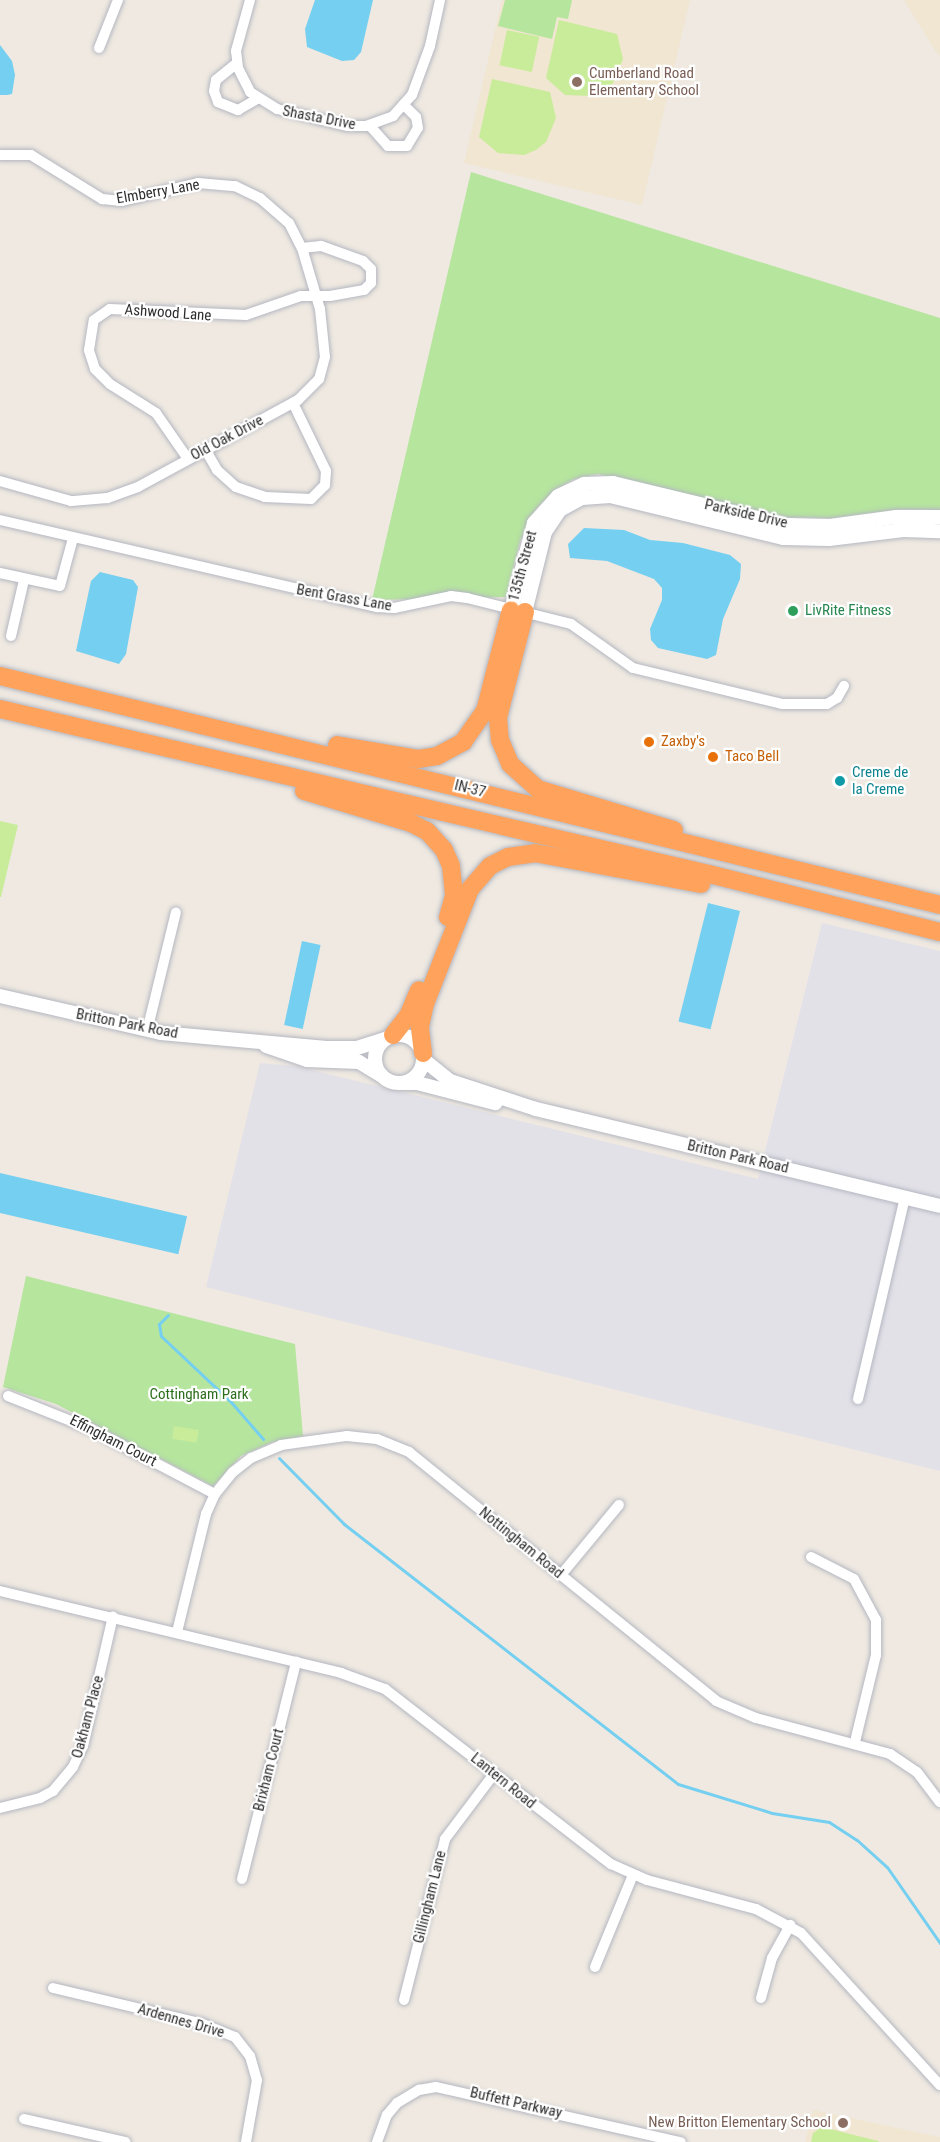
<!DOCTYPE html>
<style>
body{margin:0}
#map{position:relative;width:940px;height:2142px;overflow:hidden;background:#efe9e1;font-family:"Roboto Condensed",sans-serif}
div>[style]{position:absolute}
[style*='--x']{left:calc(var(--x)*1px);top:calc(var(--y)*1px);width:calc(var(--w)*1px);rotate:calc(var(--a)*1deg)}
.industrial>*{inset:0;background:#e3e1e8}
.education>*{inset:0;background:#f0e6d1}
.green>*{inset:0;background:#b6e59e}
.pitch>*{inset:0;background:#c9ec9a;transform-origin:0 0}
.water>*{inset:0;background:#75cff0;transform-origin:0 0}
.stream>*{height:3px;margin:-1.5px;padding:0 1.5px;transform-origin:1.5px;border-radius:1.5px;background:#75cff0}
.roads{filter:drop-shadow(0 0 2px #b4b7c1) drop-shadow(0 0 2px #b4b7c1)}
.street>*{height:10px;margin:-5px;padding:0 5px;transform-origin:5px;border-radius:5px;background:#fff}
.secondary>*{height:14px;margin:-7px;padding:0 7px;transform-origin:7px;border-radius:7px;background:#fff}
.secondary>.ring{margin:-7px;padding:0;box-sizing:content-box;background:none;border:14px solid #fff;border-radius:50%}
.highway>*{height:18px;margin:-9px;padding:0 9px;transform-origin:9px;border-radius:9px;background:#ffa35c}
.dots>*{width:16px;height:16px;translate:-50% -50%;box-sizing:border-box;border:3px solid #fff;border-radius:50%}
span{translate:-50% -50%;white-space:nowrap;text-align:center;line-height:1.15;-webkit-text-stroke:4.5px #fff;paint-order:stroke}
.education-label{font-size:15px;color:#785e54}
.left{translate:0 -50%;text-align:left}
.right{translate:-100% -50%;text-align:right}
.street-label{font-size:15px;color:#2e2e2e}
.leisure-label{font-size:15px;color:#27864d}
.food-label{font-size:15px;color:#c56008}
.culture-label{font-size:15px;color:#0d838f}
.park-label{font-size:15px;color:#2c6e1b}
</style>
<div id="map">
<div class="industrial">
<i style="clip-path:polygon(822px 923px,940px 951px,940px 1471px,206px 1287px,260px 1063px,295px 1066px,758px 1179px)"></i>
</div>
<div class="education">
<i style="clip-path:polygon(502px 0,690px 0,642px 205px,464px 163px)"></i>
<i style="clip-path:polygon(904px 0,940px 0,940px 56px,936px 52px)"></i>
<i style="clip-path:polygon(813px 2110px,940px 2137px,940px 2142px,805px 2142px)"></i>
</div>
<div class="green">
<i style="clip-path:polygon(505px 0,572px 0,568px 19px,557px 17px,552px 39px,498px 26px)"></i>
<i style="clip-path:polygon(471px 172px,940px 318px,940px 510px,902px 509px,832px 518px,774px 517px,598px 474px,574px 479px,553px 491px,536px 509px,520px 541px,506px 597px,372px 600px)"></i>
<i style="clip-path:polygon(26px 1276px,295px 1344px,303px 1436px,272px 1442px,241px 1456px,213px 1486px,56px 1404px,3px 1387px)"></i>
</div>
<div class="pitch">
<i style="clip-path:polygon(559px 20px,617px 34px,623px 59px,613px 83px,603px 91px,591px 96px,565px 95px,546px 78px)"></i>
<i style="left:507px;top:30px;width:33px;height:36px;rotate:12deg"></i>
<i style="clip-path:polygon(492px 79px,550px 92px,556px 118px,546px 142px,536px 150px,524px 155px,498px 153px,479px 137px)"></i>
<i style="clip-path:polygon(0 821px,18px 825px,1px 897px,0 897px)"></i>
<i style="left:174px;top:1426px;width:25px;height:13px;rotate:9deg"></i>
<i style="clip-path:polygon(822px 2127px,878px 2141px,879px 2142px,811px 2142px,813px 2133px)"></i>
</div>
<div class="water">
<i style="clip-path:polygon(315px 0,373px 0,361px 52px,354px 60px,342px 61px,307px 47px,305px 29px)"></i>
<i style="clip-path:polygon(0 45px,12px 61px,15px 75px,12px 94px,7px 95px,0 95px)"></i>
<i style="clip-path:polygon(584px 528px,624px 530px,650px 540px,683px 543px,730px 555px,741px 564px,740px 579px,723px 619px,716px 655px,707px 659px,658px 648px,651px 640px,650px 629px,662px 600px,662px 588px,654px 579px,607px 561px,570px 558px,568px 544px)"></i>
<i style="clip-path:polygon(100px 572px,133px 580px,138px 587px,126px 654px,119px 664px,76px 651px,91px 581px)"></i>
<i style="left:708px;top:903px;width:33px;height:122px;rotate:14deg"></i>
<i style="left:302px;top:941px;width:19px;height:86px;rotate:12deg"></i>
<i style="left:0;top:1173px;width:192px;height:39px;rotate:13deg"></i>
</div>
<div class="stream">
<i style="--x:168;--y:1315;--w:13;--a:135"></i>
<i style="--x:159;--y:1324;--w:12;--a:81"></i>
<i style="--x:161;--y:1336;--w:96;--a:43.3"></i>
<i style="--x:231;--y:1402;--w:49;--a:49.1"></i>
<i style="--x:279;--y:1458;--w:93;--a:45.4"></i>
<i style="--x:344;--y:1524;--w:423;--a:37.9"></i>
<i style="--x:678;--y:1784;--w:98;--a:17.1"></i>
<i style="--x:772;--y:1813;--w:58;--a:9"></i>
<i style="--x:829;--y:1822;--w:33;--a:33"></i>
<i style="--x:857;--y:1840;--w:40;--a:42"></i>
<i style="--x:887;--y:1867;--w:93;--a:55.1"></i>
</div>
<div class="roads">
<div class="street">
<i style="--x:250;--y:0;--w:53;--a:105.4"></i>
<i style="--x:236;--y:51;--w:17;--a:83"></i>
<i style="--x:238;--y:68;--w:27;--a:63"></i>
<i style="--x:250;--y:92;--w:32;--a:32"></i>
<i style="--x:277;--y:109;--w:73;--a:13.5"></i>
<i style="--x:348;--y:126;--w:18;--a:0"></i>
<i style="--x:366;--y:126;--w:29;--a:-20"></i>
<i style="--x:393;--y:116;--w:28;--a:-48"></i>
<i style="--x:412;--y:95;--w:52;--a:-69.8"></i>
<i style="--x:430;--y:46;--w:47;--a:-77.7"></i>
<i style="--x:99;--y:48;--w:52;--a:-68.4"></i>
<i style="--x:237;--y:63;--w:27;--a:141"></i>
<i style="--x:216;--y:80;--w:11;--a:100"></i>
<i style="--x:214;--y:91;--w:12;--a:70"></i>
<i style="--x:218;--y:102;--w:22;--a:22"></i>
<i style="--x:238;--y:110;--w:22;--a:-30"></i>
<i style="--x:370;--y:126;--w:27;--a:48"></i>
<i style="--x:388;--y:146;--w:19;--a:0"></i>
<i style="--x:407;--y:146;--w:21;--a:-59"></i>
<i style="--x:418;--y:128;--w:11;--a:-100"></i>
<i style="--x:416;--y:117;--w:16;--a:-135"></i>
<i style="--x:0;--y:155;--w:31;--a:0"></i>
<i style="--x:31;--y:155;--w:84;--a:31.8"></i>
<i style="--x:102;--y:199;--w:20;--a:6"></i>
<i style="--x:122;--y:201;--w:78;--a:-13.3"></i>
<i style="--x:198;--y:183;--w:37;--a:5"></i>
<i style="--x:235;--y:186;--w:28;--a:26"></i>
<i style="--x:260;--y:198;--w:38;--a:41"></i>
<i style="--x:289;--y:223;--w:28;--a:63"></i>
<i style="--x:302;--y:248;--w:64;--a:73.6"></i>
<i style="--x:320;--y:309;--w:48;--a:84.1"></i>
<i style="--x:325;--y:357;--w:23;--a:105"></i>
<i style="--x:319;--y:379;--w:30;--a:135"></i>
<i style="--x:298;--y:400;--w:182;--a:151.5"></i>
<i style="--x:138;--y:487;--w:33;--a:160"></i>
<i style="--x:107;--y:498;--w:36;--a:175"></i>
<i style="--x:71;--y:501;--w:74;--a:-164.3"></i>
<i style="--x:205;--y:449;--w:24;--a:60"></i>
<i style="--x:217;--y:470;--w:25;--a:42"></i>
<i style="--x:236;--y:487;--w:31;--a:19"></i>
<i style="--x:265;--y:497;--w:46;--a:2.5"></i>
<i style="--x:311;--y:499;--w:20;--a:-45"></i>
<i style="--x:325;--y:485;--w:14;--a:-86"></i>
<i style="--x:326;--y:471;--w:76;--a:-115.9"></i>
<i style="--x:188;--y:459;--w:56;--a:-124.8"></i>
<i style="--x:156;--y:413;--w:54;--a:-147.8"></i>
<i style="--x:110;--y:384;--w:21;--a:-135"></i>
<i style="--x:95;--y:369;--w:20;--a:-108"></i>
<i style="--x:89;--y:350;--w:30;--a:-81"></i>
<i style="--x:94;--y:320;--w:19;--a:-35"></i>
<i style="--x:110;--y:309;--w:136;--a:2.5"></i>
<i style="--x:246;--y:315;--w:58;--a:-19.1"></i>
<i style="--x:301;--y:296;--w:29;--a:0"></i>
<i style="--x:330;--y:296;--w:35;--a:-10"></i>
<i style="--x:364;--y:290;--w:10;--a:-45"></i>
<i style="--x:371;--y:283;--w:14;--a:-90"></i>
<i style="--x:371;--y:269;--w:11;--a:-135"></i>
<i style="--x:363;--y:261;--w:45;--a:-160.3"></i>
<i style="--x:321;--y:246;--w:19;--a:174"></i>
<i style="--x:0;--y:520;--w:388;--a:13"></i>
<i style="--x:378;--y:607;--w:16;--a:4"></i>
<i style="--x:394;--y:608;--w:58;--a:-11.9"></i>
<i style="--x:451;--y:596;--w:16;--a:7"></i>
<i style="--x:467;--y:598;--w:107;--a:14"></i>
<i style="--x:571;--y:624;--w:76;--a:35.4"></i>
<i style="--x:633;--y:668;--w:153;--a:13.6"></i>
<i style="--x:782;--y:704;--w:45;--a:0"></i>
<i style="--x:827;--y:704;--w:12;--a:-31"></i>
<i style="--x:837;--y:698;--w:14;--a:-60"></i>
<i style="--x:0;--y:573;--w:61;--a:12.2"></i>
<i style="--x:60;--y:586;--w:50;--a:-74.8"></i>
<i style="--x:11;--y:636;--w:57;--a:-76.9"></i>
<i style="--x:147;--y:1031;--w:122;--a:-76.3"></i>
<i style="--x:8;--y:1396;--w:89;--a:21.7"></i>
<i style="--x:91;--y:1429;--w:140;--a:27.7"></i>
<i style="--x:858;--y:1399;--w:207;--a:-76.9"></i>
<i style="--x:811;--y:1557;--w:48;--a:27.1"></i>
<i style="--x:854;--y:1579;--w:47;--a:61.8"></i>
<i style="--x:876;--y:1620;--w:35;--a:90"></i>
<i style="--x:876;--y:1655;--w:89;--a:103.6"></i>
<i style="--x:561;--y:1575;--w:91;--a:-50.4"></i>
<i style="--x:0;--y:1591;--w:351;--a:13.5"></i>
<i style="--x:341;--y:1673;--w:47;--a:20"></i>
<i style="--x:385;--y:1689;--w:286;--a:37.8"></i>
<i style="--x:611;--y:1864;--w:39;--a:24"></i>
<i style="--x:647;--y:1880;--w:113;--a:14.9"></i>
<i style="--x:756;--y:1909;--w:51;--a:28.1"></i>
<i style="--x:801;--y:1933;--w:206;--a:47.6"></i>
<i style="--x:177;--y:1632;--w:122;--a:-76.2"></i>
<i style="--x:206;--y:1514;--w:22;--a:-66"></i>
<i style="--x:215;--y:1494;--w:28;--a:-51"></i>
<i style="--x:233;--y:1472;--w:23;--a:-38"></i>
<i style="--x:251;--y:1458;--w:33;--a:-23"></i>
<i style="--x:281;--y:1445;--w:67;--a:-7.8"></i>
<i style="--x:347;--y:1436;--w:30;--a:6"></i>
<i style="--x:377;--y:1439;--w:35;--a:22"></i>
<i style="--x:409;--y:1452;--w:395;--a:39"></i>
<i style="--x:716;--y:1701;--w:43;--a:23"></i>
<i style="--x:756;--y:1718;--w:139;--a:15"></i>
<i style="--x:890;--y:1754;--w:32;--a:34"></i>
<i style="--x:917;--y:1772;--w:38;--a:53"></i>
<i style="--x:0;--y:1808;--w:41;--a:-14"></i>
<i style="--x:40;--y:1798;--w:15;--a:-28"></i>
<i style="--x:53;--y:1791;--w:31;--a:-50"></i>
<i style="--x:73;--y:1767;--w:23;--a:-65"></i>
<i style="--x:83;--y:1746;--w:133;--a:-77"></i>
<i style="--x:242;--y:1879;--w:224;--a:-76"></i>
<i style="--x:595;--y:1967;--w:100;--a:-67.6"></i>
<i style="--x:53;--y:1988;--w:151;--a:13.4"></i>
<i style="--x:200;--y:2023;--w:38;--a:22"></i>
<i style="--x:235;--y:2037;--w:24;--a:52"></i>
<i style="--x:250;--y:2056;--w:25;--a:74"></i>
<i style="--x:257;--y:2080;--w:63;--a:100.1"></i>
<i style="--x:761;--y:1998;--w:41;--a:-74.6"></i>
<i style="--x:772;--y:1958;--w:38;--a:-61"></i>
<i style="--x:404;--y:2000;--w:166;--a:-75.7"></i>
<i style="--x:445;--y:1839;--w:81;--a:-53"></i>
<i style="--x:24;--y:2119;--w:104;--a:12.8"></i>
<i style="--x:377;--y:2142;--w:29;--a:-70"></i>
<i style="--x:387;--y:2115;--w:16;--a:-50"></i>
<i style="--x:397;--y:2103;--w:26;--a:-31"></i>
<i style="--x:419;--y:2090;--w:17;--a:-10"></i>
<i style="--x:436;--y:2087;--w:251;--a:12.7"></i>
</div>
<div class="secondary">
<i style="--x:511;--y:610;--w:90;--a:-75.2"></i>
<i style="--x:534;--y:523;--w:36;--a:-48"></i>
<i style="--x:558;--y:496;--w:29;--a:-25"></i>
<i style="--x:584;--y:484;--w:29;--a:-2"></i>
<i style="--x:613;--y:483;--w:179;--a:13.6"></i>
<i style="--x:787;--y:525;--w:43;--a:1.3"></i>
<i style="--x:830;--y:526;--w:67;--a:-7.8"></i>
<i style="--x:896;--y:517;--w:44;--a:0"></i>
<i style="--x:525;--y:612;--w:82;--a:-76"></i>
<i style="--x:545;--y:532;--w:27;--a:-56"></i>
<i style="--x:560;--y:510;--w:25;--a:-29"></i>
<i style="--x:582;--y:498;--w:28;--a:-4"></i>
<i style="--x:610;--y:496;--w:178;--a:13.6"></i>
<i style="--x:783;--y:538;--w:46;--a:1.2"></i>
<i style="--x:829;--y:539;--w:75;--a:-6.9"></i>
<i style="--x:903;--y:530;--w:37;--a:2"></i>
<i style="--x:0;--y:996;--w:165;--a:12.9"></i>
<i style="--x:161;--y:1033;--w:166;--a:5.2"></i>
<i style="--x:326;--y:1048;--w:31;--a:0"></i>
<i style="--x:357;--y:1048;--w:29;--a:-18"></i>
<i class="ring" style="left:375px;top:1035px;width:34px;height:34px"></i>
<i style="--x:266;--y:1046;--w:43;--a:18.9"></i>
<i style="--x:307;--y:1060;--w:52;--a:2.2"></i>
<i style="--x:359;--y:1062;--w:26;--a:31"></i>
<i style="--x:424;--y:1060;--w:33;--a:39"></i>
<i style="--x:450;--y:1081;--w:90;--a:18"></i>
<i style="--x:536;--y:1109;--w:415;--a:13.5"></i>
<i style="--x:403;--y:1083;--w:14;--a:0"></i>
<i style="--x:417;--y:1083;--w:81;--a:14.4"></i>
</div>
<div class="highway">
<i style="--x:525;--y:612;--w:109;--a:104.3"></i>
<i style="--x:498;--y:718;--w:22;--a:85"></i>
<i style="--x:500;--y:740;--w:26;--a:67"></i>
<i style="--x:510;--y:764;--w:38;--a:42"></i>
<i style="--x:538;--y:789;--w:142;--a:16.8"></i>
<i style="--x:0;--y:676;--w:967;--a:13.69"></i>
<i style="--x:0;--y:709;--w:728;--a:13.1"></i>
<i style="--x:709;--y:874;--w:238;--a:14.1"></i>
<i style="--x:337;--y:745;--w:82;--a:9.8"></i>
<i style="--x:418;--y:759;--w:19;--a:-9"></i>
<i style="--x:437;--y:756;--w:30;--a:-28"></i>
<i style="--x:463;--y:742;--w:38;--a:-55"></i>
<i style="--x:485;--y:711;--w:104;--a:-75.6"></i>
<i style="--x:304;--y:791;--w:112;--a:16.7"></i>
<i style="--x:411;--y:823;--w:18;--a:27"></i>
<i style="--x:427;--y:831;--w:25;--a:48"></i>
<i style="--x:444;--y:850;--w:17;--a:66"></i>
<i style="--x:451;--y:866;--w:30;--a:84"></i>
<i style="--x:454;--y:896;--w:22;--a:106"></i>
<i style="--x:393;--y:1035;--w:24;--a:-52"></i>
<i style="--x:408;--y:1016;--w:28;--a:-67"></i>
<i style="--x:423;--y:1053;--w:26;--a:-97"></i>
<i style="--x:420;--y:1027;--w:24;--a:-78"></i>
<i style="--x:425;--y:1004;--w:123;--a:-68.6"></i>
<i style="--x:470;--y:889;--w:30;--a:-49"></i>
<i style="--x:490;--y:866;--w:20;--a:-27"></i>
<i style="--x:508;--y:857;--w:27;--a:-8"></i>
<i style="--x:535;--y:853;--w:169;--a:10.6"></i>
</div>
</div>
<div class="dots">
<i style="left:577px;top:82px;background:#8d6e63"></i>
<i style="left:793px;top:611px;background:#2e9e5b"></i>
<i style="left:649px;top:742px;background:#e8710a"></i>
<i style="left:713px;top:757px;background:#e8710a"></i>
<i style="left:840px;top:781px;background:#0f9aa8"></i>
<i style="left:843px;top:2123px;background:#8d6e63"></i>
</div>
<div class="education-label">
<span class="left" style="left:589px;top:82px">Cumberland Road<br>Elementary School</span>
<span class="right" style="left:831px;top:2123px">New Britton Elementary School</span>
</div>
<div class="street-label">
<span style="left:319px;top:118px;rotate:11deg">Shasta Drive</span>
<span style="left:158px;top:192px;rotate:-10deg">Elmberry Lane</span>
<span style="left:168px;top:313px;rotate:4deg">Ashwood Lane</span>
<span style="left:227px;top:438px;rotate:-28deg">Old Oak Drive</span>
<span style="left:746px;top:514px;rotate:13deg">Parkside Drive</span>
<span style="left:523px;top:566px;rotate:-75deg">135th Street</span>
<span style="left:344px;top:598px;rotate:10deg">Bent Grass Lane</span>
<span style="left:470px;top:789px;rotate:14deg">IN-37</span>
<span style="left:127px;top:1024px;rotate:11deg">Britton Park Road</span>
<span style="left:738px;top:1157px;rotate:13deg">Britton Park Road</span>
<span style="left:113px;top:1441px;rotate:27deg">Effingham Court</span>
<span style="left:521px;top:1543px;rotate:39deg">Nottingham Road</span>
<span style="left:88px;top:1717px;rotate:-75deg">Oakham Place</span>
<span style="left:269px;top:1770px;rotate:-76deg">Brixham Court</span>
<span style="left:503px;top:1781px;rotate:39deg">Lantern Road</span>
<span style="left:430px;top:1897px;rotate:-76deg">Gillingham Lane</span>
<span style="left:181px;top:2021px;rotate:16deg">Ardennes Drive</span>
<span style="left:516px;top:2103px;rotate:13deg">Buffett Parkway</span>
</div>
<div class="leisure-label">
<span class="left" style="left:805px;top:611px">LivRite Fitness</span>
</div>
<div class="food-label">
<span class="left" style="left:661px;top:742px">Zaxby's</span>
<span class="left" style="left:725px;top:757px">Taco Bell</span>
</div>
<div class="culture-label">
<span class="left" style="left:852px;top:781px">Creme de<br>la Creme</span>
</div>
<div class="park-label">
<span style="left:199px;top:1395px">Cottingham Park</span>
</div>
</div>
